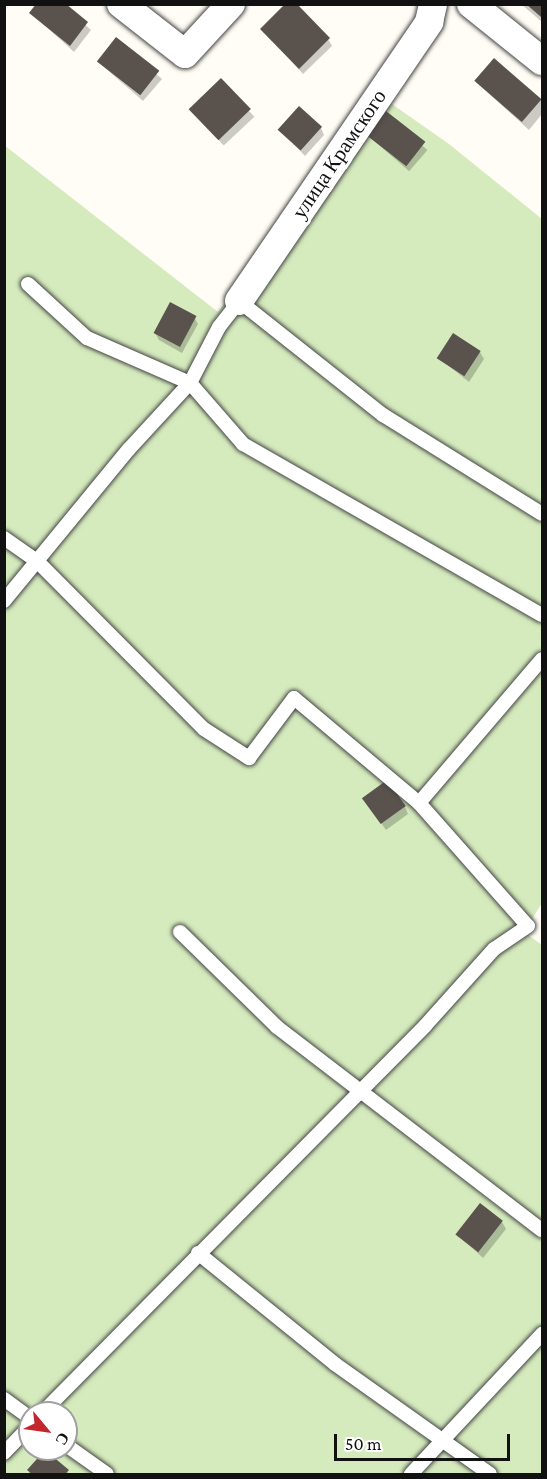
<!DOCTYPE html>
<meta charset="utf-8">
<style>
body{margin:0}
#map{position:relative;width:547px;height:1479px;overflow:hidden;background:#fffdf5;font-family:"Crimson Pro",serif}
div>[style]{position:absolute}
[style*='--x']{left:calc(var(--x)*1px);top:calc(var(--y)*1px);width:calc(var(--w)*1px);rotate:calc(var(--a)*1deg)}
.green>*{inset:0;background:#d5ebbd}
.shadow>*{inset:0;background:#0003;transform-origin:0 0}
.building>*{inset:0;background:#5a524d;transform-origin:0 0}
.roads{filter:drop-shadow(0 0 2px #444) drop-shadow(0 0 2px #444)}
.lane>*{height:14px;margin:-7px;padding:0 7px;transform-origin:7px;border-radius:7px;background:#fff}
.street>*{height:28px;margin:-14px;padding:0 14px;transform-origin:14px;border-radius:14px;background:#fff}
span{translate:-50% -50%;white-space:nowrap;text-align:center;line-height:1.15;-webkit-text-stroke:6px #fff;paint-order:stroke}
.street-label{font-size:21px;color:#111}
.frame{position:absolute;inset:0;border:6px solid #111;pointer-events:none}
.north{position:absolute;left:18px;top:1401px;width:60px;height:60px;box-sizing:border-box;background:#fff;border:2px solid #a0a0a0;border-radius:50%;rotate:119deg;font-size:16px;font-weight:700;line-height:24px;text-align:center;color:#111}
.north::after{content:'';display:block;margin:auto;width:21px;height:27px;background:#c4262e;clip-path:polygon(50% 0,100% 100%,50% 72%,0 100%)}
.scale{position:absolute;left:334px;top:1434px;width:176px;height:27px;box-sizing:border-box;border:3px solid #111;border-top:0;padding-left:8px;font-size:18px;line-height:21px;white-space:nowrap;color:#111;-webkit-text-stroke:4px #fff;paint-order:stroke}
</style>
<div id="map">
<div class="green">
<i style="clip-path:polygon(evenodd,379px 95px,449px 144px,542px 219px,542px 903px,524px 932px,542px 945px,542px 1474px,5px 1474px,4px 145px,218px 312px,379px 95px,30px 1413px,66px 1413px,66px 1449px,30px 1449px,30px 1413px)"></i>
</div>
<div class="shadow">
<i style="clip-path:polygon(63px 4px,91px 30px,74px 52px,31px 13px)"></i>
<i style="clip-path:polygon(521px 4px,542px 4px,542px 22px)"></i>
<i style="clip-path:polygon(262px 29px,328px 39px,332px 46px,303px 74px)"></i>
<i style="left:116px;top:39px;width:61px;height:29px;rotate:41deg"></i>
<i style="clip-path:polygon(495px 60px,542px 101px,542px 114px,529px 130px,476px 82px)"></i>
<i style="left:221px;top:81px;width:49px;height:42px;rotate:47deg"></i>
<i style="left:386px;top:114px;width:55px;height:28px;rotate:41deg"></i>
<i style="clip-path:polygon(321px 128px,324px 135px,305px 156px,279px 129px)"></i>
<i style="clip-path:polygon(194px 317px,198px 324px,182px 353px,159px 340px,155px 333px)"></i>
<i style="clip-path:polygon(480px 352px,484px 359px,469px 382px,439px 358px)"></i>
<i style="clip-path:polygon(368px 805px,405px 807px,408px 814px,386px 830px)"></i>
<i style="clip-path:polygon(502px 1222px,506px 1229px,483px 1258px,457px 1234px)"></i>
<i style="left:29px;top:1471px;width:39px;height:4px"></i>
</div>
<div class="building">
<i style="clip-path:polygon(36px 4px,66px 4px,88px 22px,70px 46px,29px 13px)"></i>
<i style="clip-path:polygon(285px 4px,297px 4px,330px 38px,299px 69px,260px 29px)"></i>
<i style="clip-path:polygon(526px 4px,542px 4px,542px 14px,541px 17px)"></i>
<i style="left:116px;top:37px;width:55px;height:31px;rotate:38deg"></i>
<i style="left:494px;top:58px;width:63px;height:30px;rotate:41deg"></i>
<i style="left:221px;top:78px;width:43px;height:45px;rotate:46deg"></i>
<i style="left:299px;top:106px;width:31px;height:32px;rotate:42deg"></i>
<i style="left:386px;top:111px;width:50px;height:31px;rotate:38deg"></i>
<i style="left:170px;top:302px;width:30px;height:35px;rotate:28deg"></i>
<i style="left:453px;top:333px;width:33px;height:30px;rotate:33deg"></i>
<i style="left:387px;top:780px;width:32px;height:31px;rotate:54deg"></i>
<i style="left:480px;top:1203px;width:29px;height:40px;rotate:38deg"></i>
<i style="clip-path:polygon(45px 1450px,69px 1470px,65px 1474px,32px 1474px,27px 1470px)"></i>
</div>
<div class="roads">
<div class="lane">
<i style="--x:28;--y:284;--w:80;--a:42.5"></i>
<i style="--x:87;--y:338;--w:112;--a:23.6"></i>
<i style="--x:190;--y:383;--w:81;--a:49"></i>
<i style="--x:243;--y:444;--w:344;--a:29.8"></i>
<i style="--x:4;--y:538;--w:40;--a:34.9"></i>
<i style="--x:37;--y:561;--w:237;--a:45.2"></i>
<i style="--x:204;--y:729;--w:54;--a:32.8"></i>
<i style="--x:249;--y:758;--w:75;--a:-53.1"></i>
<i style="--x:294;--y:698;--w:163;--a:40"></i>
<i style="--x:419;--y:803;--w:164;--a:48.5"></i>
<i style="--x:528;--y:926;--w:41;--a:145.9"></i>
<i style="--x:494;--y:949;--w:103;--a:131.9"></i>
<i style="--x:425;--y:1026;--w:544;--a:134.7"></i>
<i style="--x:4;--y:601;--w:197;--a:-50.6"></i>
<i style="--x:129;--y:449;--w:90;--a:-47.3"></i>
<i style="--x:190;--y:383;--w:63;--a:-62.6"></i>
<i style="--x:219;--y:327;--w:33;--a:-52"></i>
<i style="--x:239;--y:301;--w:184;--a:38.4"></i>
<i style="--x:383;--y:415;--w:187;--a:31.9"></i>
<i style="--x:419;--y:803;--w:189;--a:-49.5"></i>
<i style="--x:180;--y:932;--w:136;--a:44.4"></i>
<i style="--x:277;--y:1027;--w:334;--a:37.5"></i>
<i style="--x:198;--y:1253;--w:176;--a:39"></i>
<i style="--x:335;--y:1364;--w:190;--a:35.4"></i>
<i style="--x:4;--y:1399;--w:32;--a:36"></i>
<i style="--x:66;--y:1445;--w:50;--a:35.3"></i>
<i style="--x:4;--y:1453;--w:37;--a:-46"></i>
<i style="--x:411;--y:1474;--w:192;--a:-46.9"></i>
</div>
<div class="street">
<i style="--x:121;--y:4;--w:81;--a:38"></i>
<i style="--x:185;--y:54;--w:68;--a:-47.4"></i>
<i style="--x:471;--y:4;--w:91;--a:38.8"></i>
<i style="--x:239;--y:301;--w:338;--a:-55.7"></i>
<i style="--x:429;--y:22;--w:18;--a:-77"></i>
</div>
</div>
<div class="street-label">
<span style="left:339px;top:154px;rotate:-56deg">улица Крамского</span>
</div>
<div class="frame"></div>
<div class="north">С</div>
<div class="scale">50 m</div>
</div>
